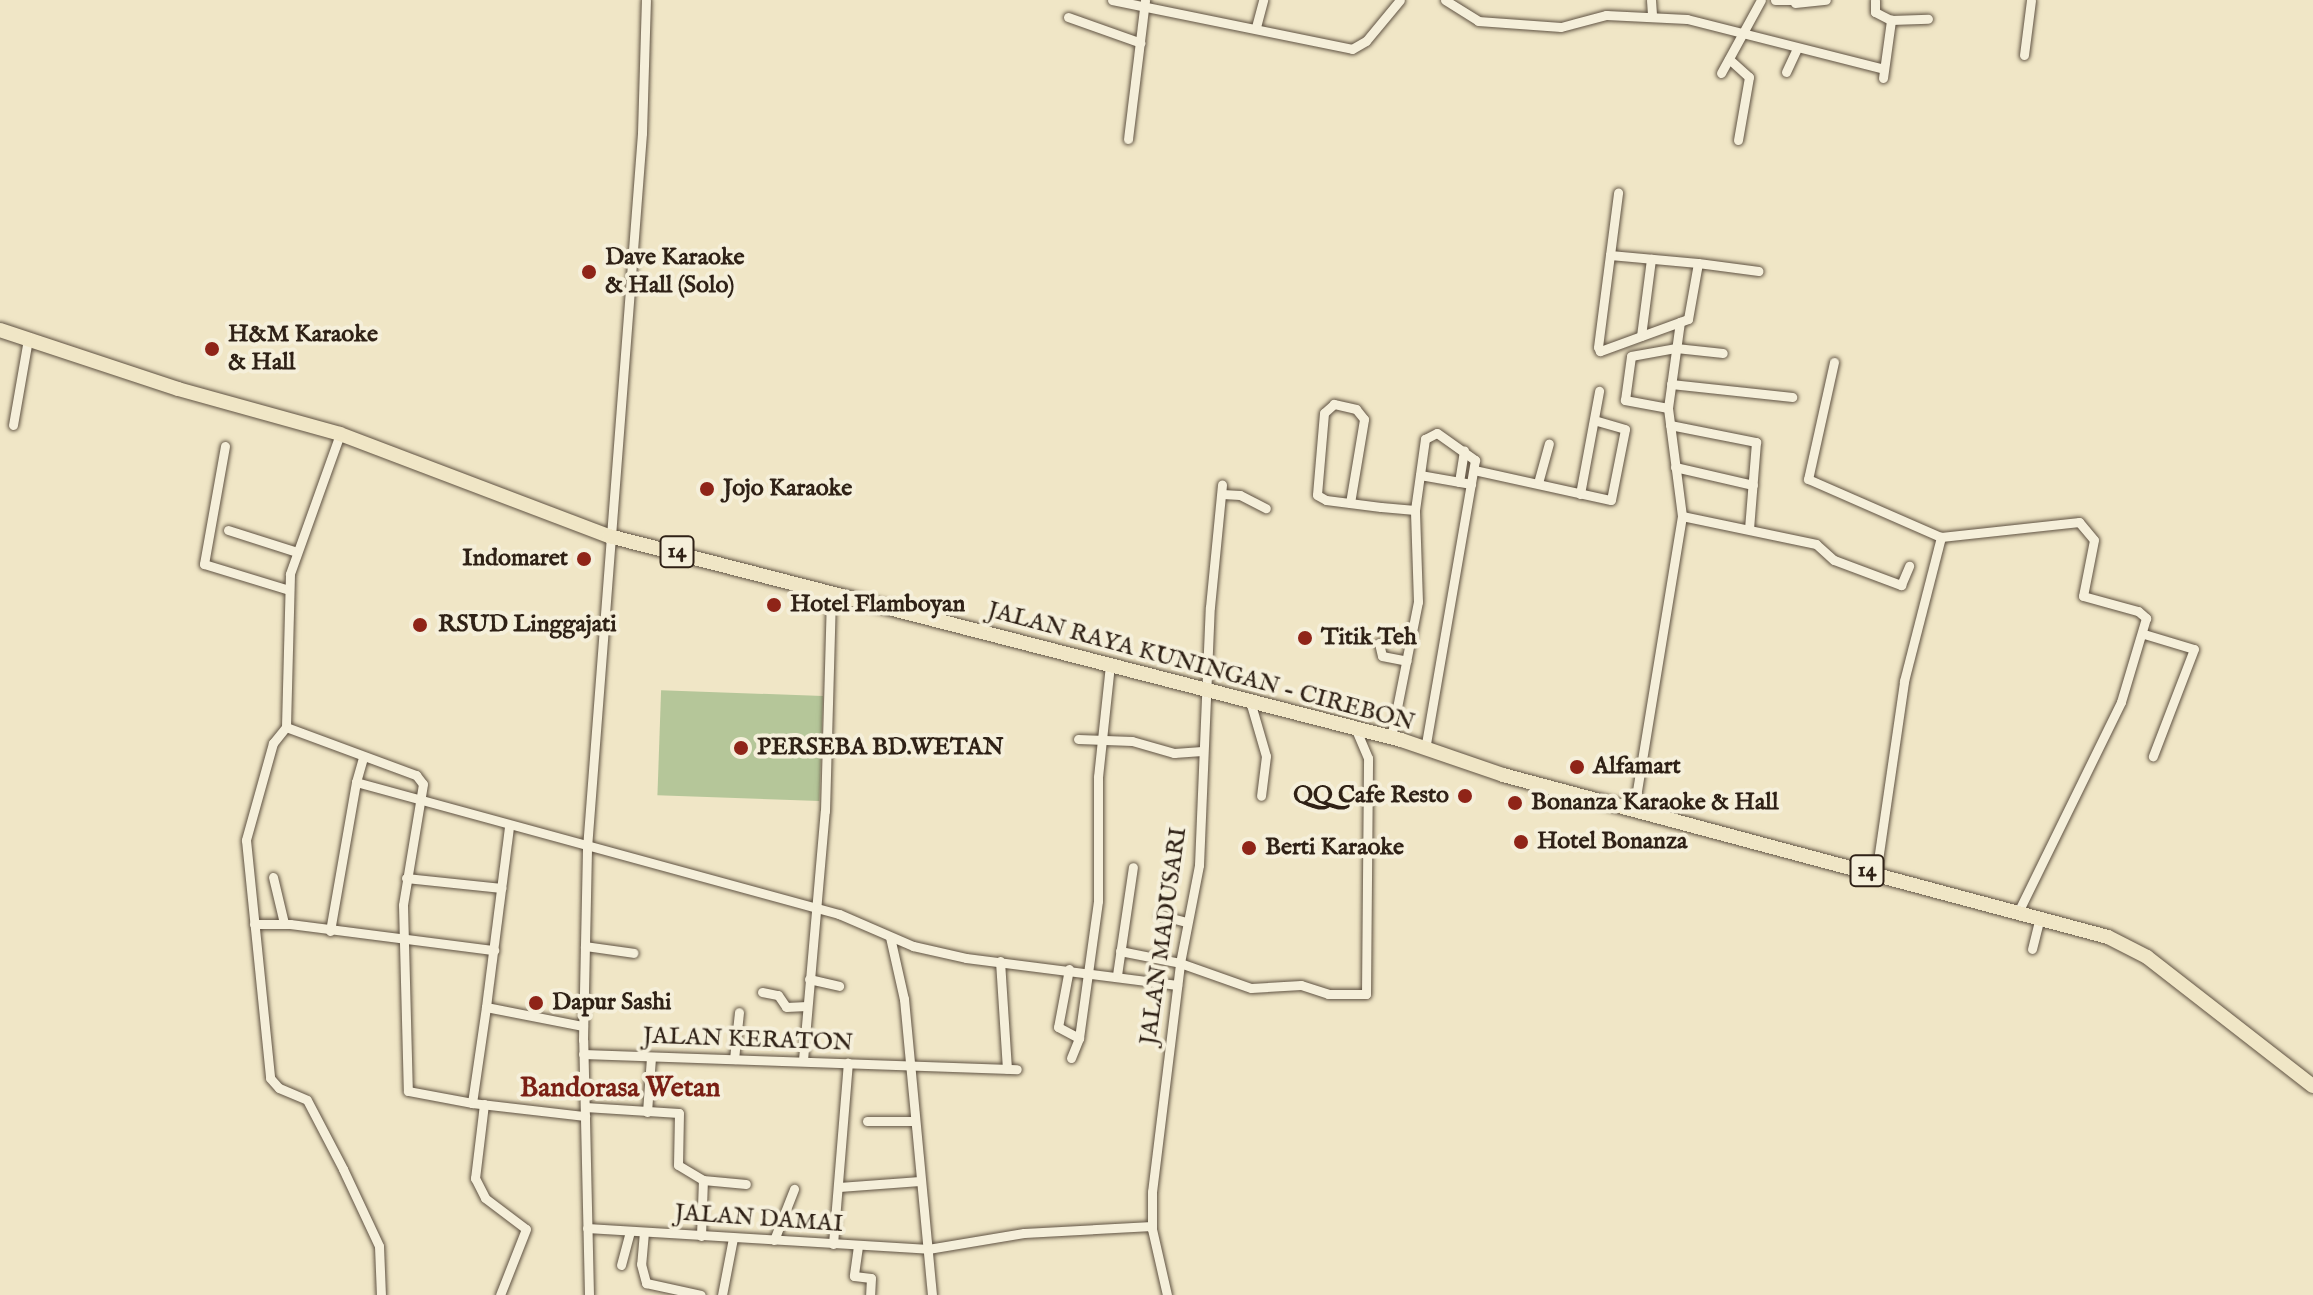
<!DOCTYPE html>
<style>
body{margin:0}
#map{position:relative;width:2313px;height:1295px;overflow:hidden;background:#f0e6c6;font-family:"IM FELL English",serif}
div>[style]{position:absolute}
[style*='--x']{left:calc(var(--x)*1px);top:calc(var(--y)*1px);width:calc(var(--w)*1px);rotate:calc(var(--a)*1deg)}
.green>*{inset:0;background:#b5c699;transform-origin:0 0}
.roads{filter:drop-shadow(0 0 2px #5f5242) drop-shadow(0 0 2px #5f5242)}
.minor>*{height:9px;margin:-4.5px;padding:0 4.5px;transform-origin:4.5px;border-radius:4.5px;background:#f5efda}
.highway>*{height:14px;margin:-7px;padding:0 7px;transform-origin:7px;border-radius:7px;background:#f0e6c6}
.dots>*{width:22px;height:22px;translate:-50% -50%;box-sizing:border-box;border:4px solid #f5efda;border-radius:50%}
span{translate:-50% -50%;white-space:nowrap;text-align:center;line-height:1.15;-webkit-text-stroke:8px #f5efda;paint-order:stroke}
.shield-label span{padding:2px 6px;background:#f5efda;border:2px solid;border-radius:6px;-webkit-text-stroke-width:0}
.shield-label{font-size:22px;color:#2f2116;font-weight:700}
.poi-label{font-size:24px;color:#2f2116;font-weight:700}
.left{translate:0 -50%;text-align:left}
.right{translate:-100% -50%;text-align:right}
.street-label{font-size:24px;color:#2f2116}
.quarter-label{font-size:28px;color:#7a1f14;font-weight:700}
</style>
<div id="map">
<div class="green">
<i style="left:823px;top:696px;width:105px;height:162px;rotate:92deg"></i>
</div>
<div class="roads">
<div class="minor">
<i style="--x:1112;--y:0;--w:245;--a:11.5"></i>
<i style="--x:1352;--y:49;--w:16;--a:-30"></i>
<i style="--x:1366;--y:41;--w:53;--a:-50.3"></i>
<i style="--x:1445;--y:0;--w:39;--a:32"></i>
<i style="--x:1478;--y:21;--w:83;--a:4.1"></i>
<i style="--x:1561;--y:27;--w:47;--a:-14.9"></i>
<i style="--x:1606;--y:15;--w:81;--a:2.8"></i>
<i style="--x:1687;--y:19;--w:203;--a:14.2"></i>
<i style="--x:1651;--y:0;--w:14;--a:86"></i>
<i style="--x:1775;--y:0;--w:22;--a:0"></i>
<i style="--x:1875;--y:0;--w:12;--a:90"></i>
<i style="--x:1875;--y:12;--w:18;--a:27"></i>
<i style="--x:1891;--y:20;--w:37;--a:-2"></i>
<i style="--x:1795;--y:3;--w:31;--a:-6"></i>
<i style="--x:1068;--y:17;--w:77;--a:19.6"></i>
<i style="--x:1256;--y:27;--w:28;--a:-75"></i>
<i style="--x:2024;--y:55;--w:55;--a:-82.7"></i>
<i style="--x:1729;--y:59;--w:27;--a:42"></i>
<i style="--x:1749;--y:77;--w:64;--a:99.9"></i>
<i style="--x:1786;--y:72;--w:26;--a:-65"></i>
<i style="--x:1721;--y:73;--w:83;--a:-61.3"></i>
<i style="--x:1883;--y:78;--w:59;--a:-82.1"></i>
<i style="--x:1128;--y:139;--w:140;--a:-83"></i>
<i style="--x:1610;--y:255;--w:88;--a:5.2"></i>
<i style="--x:1698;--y:263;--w:57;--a:100.1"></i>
<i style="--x:1688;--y:319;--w:94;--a:160"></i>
<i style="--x:1600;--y:351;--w:4;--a:-117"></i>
<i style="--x:1598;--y:347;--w:93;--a:-82.6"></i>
<i style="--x:1610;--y:255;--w:63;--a:-82.6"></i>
<i style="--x:1698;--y:263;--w:61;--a:7.6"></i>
<i style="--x:1641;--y:336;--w:78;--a:-82.6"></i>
<i style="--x:1834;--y:362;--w:120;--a:102.5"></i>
<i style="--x:1808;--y:479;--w:145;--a:23.6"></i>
<i style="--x:1941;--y:537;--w:139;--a:-6.2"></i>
<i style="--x:2079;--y:522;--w:23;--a:50"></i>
<i style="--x:2094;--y:540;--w:57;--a:101.1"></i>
<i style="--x:2083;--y:596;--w:57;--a:15.3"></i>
<i style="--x:2138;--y:611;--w:11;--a:41"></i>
<i style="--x:2146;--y:618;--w:88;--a:106.6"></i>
<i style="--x:2121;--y:702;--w:236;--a:116.1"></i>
<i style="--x:1671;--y:384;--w:122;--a:6.1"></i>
<i style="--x:1668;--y:408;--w:44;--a:-169.5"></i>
<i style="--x:1625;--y:400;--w:44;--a:-82.2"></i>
<i style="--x:1631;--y:356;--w:46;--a:-10.1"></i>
<i style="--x:1676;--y:348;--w:47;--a:6.1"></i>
<i style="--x:13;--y:425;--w:87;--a:-80.1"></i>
<i style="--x:1670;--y:425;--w:88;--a:11.2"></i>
<i style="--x:1756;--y:442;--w:87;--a:94.6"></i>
<i style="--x:340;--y:434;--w:149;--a:109.7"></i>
<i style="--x:290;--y:574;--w:153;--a:91.5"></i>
<i style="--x:286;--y:727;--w:139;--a:20.3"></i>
<i style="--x:416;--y:775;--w:11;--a:52"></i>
<i style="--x:423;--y:784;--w:123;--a:99.4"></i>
<i style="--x:403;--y:905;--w:186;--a:88.5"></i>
<i style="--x:408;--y:1091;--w:65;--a:10.6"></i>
<i style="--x:225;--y:446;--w:120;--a:100.1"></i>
<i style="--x:204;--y:564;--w:89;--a:17"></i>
<i style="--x:1675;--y:467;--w:80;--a:13"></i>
<i style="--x:1474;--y:470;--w:140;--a:12.4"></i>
<i style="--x:1611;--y:500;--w:72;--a:-78.8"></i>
<i style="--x:1625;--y:429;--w:32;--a:-164"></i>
<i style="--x:1420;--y:475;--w:52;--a:10"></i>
<i style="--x:1459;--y:482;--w:32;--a:-81"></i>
<i style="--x:1538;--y:483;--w:41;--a:-74.6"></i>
<i style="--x:1222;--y:494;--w:18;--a:3"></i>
<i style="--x:1240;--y:495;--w:29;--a:27"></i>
<i style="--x:1580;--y:494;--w:105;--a:-79.5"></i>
<i style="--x:1350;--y:503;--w:85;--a:-80.5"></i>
<i style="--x:1364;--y:419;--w:13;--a:-129"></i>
<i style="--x:1356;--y:409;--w:23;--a:-167"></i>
<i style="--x:1334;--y:404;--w:13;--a:138"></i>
<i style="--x:1324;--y:413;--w:82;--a:94.9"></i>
<i style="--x:1317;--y:495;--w:10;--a:29"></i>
<i style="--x:1326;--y:500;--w:55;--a:7.3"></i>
<i style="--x:1381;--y:507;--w:34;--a:5"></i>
<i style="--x:1682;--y:516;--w:137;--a:11.8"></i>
<i style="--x:1816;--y:544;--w:24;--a:42"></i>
<i style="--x:1834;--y:560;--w:72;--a:20.5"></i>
<i style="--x:1901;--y:585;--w:21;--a:-67"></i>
<i style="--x:228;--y:530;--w:72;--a:17.7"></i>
<i style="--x:2144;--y:634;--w:52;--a:16.7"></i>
<i style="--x:2194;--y:649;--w:115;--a:111"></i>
<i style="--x:1379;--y:643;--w:13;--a:77"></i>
<i style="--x:1382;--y:656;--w:25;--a:11"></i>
<i style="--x:1250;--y:701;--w:57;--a:73.8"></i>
<i style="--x:1266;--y:756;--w:40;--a:97.1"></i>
<i style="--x:286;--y:727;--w:21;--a:129"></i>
<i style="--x:273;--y:743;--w:101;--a:105.6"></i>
<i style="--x:246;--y:840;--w:239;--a:84.2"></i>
<i style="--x:270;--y:1078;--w:13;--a:48"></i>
<i style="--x:279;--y:1088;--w:30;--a:23"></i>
<i style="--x:307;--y:1100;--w:78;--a:62.4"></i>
<i style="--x:343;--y:1169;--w:85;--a:64.9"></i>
<i style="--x:379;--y:1246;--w:49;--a:87.7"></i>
<i style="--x:1391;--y:738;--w:139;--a:-78.8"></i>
<i style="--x:1418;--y:602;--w:92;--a:-91.9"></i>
<i style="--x:1415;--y:510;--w:72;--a:-82"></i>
<i style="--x:1425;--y:439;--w:13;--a:-27"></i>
<i style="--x:1437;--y:433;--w:47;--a:35.4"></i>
<i style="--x:1475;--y:460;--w:292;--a:99.8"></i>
<i style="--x:1078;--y:739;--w:54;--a:2.1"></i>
<i style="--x:1132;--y:741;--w:44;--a:15.9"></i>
<i style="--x:1174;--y:753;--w:28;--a:-4"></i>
<i style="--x:356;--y:782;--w:25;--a:-74"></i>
<i style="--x:1634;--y:809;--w:297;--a:-80.7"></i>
<i style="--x:1682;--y:516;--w:109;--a:-97.4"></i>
<i style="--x:1668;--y:408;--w:87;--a:-82.1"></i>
<i style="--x:509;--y:827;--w:181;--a:97.3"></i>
<i style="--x:486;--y:1007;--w:99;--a:11.1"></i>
<i style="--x:1876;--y:874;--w:195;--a:-81.7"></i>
<i style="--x:1904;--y:681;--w:149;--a:-75.6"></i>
<i style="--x:273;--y:877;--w:47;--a:76.6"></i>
<i style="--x:406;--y:878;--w:96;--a:6"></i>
<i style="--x:1160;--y:915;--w:28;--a:15"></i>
<i style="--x:254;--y:924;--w:36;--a:0"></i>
<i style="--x:290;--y:924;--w:206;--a:7.3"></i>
<i style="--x:330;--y:931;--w:151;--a:-80.1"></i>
<i style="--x:356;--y:782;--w:501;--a:15.29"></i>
<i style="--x:839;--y:914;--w:81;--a:23.4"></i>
<i style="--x:913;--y:946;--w:54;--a:12.8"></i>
<i style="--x:966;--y:958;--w:213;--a:7.3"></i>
<i style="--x:890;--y:937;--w:64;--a:77.3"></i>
<i style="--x:904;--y:999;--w:297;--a:84.6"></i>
<i style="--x:585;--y:946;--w:49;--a:8.1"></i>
<i style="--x:2032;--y:949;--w:29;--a:-76"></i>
<i style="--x:1120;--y:951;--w:61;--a:11.3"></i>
<i style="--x:1180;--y:963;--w:75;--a:19.4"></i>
<i style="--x:1251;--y:988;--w:50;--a:-3.4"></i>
<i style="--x:1301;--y:985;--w:28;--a:18"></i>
<i style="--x:1328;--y:994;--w:38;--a:0"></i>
<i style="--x:1366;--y:994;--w:236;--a:-89.5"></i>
<i style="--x:1368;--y:758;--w:30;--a:-113"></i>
<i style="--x:1000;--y:961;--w:108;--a:86.3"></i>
<i style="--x:1069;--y:969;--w:59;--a:100.7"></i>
<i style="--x:1058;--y:1027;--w:24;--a:28"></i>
<i style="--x:1079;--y:1038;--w:138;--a:-82.1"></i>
<i style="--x:1098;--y:901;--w:124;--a:-90"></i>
<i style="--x:1098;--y:777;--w:113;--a:-83.9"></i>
<i style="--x:1117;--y:975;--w:109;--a:-81.6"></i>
<i style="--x:809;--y:979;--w:31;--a:13"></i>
<i style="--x:762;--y:992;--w:16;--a:11"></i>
<i style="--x:778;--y:995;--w:14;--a:56"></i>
<i style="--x:786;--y:1007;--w:21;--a:-3"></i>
<i style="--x:486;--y:1007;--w:97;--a:98.3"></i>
<i style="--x:472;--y:1103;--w:114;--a:6.6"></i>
<i style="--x:583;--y:1054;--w:434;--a:2"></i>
<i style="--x:1071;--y:1058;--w:22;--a:-68"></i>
<i style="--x:734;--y:1059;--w:47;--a:-83.9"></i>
<i style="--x:803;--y:1060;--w:250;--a:-85"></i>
<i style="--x:825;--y:811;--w:217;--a:-88.4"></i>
<i style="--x:484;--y:1104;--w:75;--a:96.9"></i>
<i style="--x:475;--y:1178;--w:22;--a:63"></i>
<i style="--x:485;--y:1198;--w:51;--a:37.1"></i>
<i style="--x:526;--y:1229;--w:71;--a:111.5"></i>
<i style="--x:585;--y:1107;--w:94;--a:3.7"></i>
<i style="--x:679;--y:1113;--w:52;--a:91.1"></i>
<i style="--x:678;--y:1165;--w:29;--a:31"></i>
<i style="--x:703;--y:1180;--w:43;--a:5.3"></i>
<i style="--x:647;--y:1112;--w:55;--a:-85.8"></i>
<i style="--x:867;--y:1121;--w:47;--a:0"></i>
<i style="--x:839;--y:1187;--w:81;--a:-4.2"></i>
<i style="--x:587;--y:1228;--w:342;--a:3.5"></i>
<i style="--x:928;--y:1249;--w:97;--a:-9.5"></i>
<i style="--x:1024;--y:1233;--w:128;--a:-3.1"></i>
<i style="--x:644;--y:1232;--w:32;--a:95"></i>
<i style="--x:641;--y:1264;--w:20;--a:75"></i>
<i style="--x:646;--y:1283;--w:56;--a:12.3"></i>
<i style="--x:701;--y:1236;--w:56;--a:-88"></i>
<i style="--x:774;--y:1240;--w:55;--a:-68.6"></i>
<i style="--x:833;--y:1244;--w:182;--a:-85.3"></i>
<i style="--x:858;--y:1246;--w:30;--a:98"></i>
<i style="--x:854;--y:1276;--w:17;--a:7"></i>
<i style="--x:871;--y:1278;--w:17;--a:93"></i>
<i style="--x:621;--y:1265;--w:35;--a:-75"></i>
<i style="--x:589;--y:1295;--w:255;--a:-91.3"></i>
<i style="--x:583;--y:1040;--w:192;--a:-88.8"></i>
<i style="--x:587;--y:848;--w:717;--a:-85.6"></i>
<i style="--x:642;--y:133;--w:133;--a:-88.3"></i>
<i style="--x:722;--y:1295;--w:58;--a:-79.1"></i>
<i style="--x:1167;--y:1295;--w:68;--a:-102.8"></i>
<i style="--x:1152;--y:1229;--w:37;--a:-90"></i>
<i style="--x:1152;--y:1192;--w:231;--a:-83"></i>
<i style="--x:1180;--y:963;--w:100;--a:-79"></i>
<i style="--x:1199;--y:865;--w:258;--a:-87.6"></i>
<i style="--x:1210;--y:607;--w:123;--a:-84.4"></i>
</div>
<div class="highway">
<i style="--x:0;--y:330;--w:188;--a:18.3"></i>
<i style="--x:178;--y:389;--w:168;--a:15.5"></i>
<i style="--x:340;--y:434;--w:288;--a:20.8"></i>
<i style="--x:609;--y:536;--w:818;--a:14.44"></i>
<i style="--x:1401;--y:740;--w:108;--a:18.9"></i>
<i style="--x:1503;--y:775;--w:626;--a:14.99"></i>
<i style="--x:2108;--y:937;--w:44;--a:27.1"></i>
<i style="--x:2147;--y:957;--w:210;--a:37.9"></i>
</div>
</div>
<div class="dots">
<i style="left:589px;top:272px;background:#8f2418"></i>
<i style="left:212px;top:349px;background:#8f2418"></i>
<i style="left:707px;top:489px;background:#8f2418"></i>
<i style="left:584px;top:559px;background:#8f2418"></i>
<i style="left:774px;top:605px;background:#8f2418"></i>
<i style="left:420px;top:625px;background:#8f2418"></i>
<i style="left:1305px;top:638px;background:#8f2418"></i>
<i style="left:741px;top:748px;background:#8f2418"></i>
<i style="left:1577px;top:767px;background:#8f2418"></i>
<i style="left:1465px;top:796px;background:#8f2418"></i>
<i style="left:1515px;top:803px;background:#8f2418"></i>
<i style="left:1521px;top:842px;background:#8f2418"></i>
<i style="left:1249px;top:848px;background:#8f2418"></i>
<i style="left:536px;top:1003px;background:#8f2418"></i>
</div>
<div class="shield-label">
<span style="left:677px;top:552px">14</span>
<span style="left:1867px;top:871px">14</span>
</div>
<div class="poi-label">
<span class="left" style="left:605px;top:272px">Dave Karaoke<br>&amp; Hall (Solo)</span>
<span class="left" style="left:228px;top:349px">H&amp;M Karaoke<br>&amp; Hall</span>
<span class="left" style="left:723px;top:489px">Jojo Karaoke</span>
<span class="right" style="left:568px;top:559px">Indomaret</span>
<span class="left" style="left:790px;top:605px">Hotel Flamboyan</span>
<span class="left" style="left:438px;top:625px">RSUD Linggajati</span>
<span class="left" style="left:1321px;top:638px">Titik Teh</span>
<span class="left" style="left:757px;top:748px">PERSEBA BD.WETAN</span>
<span class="left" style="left:1593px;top:767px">Alfamart</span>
<span class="right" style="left:1449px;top:796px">QQ Cafe Resto</span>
<span class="left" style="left:1531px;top:803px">Bonanza Karaoke &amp; Hall</span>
<span class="left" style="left:1537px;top:842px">Hotel Bonanza</span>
<span class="left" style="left:1265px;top:848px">Berti Karaoke</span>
<span class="left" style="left:552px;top:1003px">Dapur Sashi</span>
</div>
<div class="street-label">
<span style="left:1201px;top:667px;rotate:15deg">JALAN RAYA KUNINGAN - CIREBON</span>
<span style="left:1164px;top:936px;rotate:-82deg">JALAN MADUSARI</span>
<span style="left:748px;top:1040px;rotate:2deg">JALAN KERATON</span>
<span style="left:759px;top:1219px;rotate:4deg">JALAN DAMAI</span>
</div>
<div class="quarter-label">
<span style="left:620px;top:1089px">Bandorasa Wetan</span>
</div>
</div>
